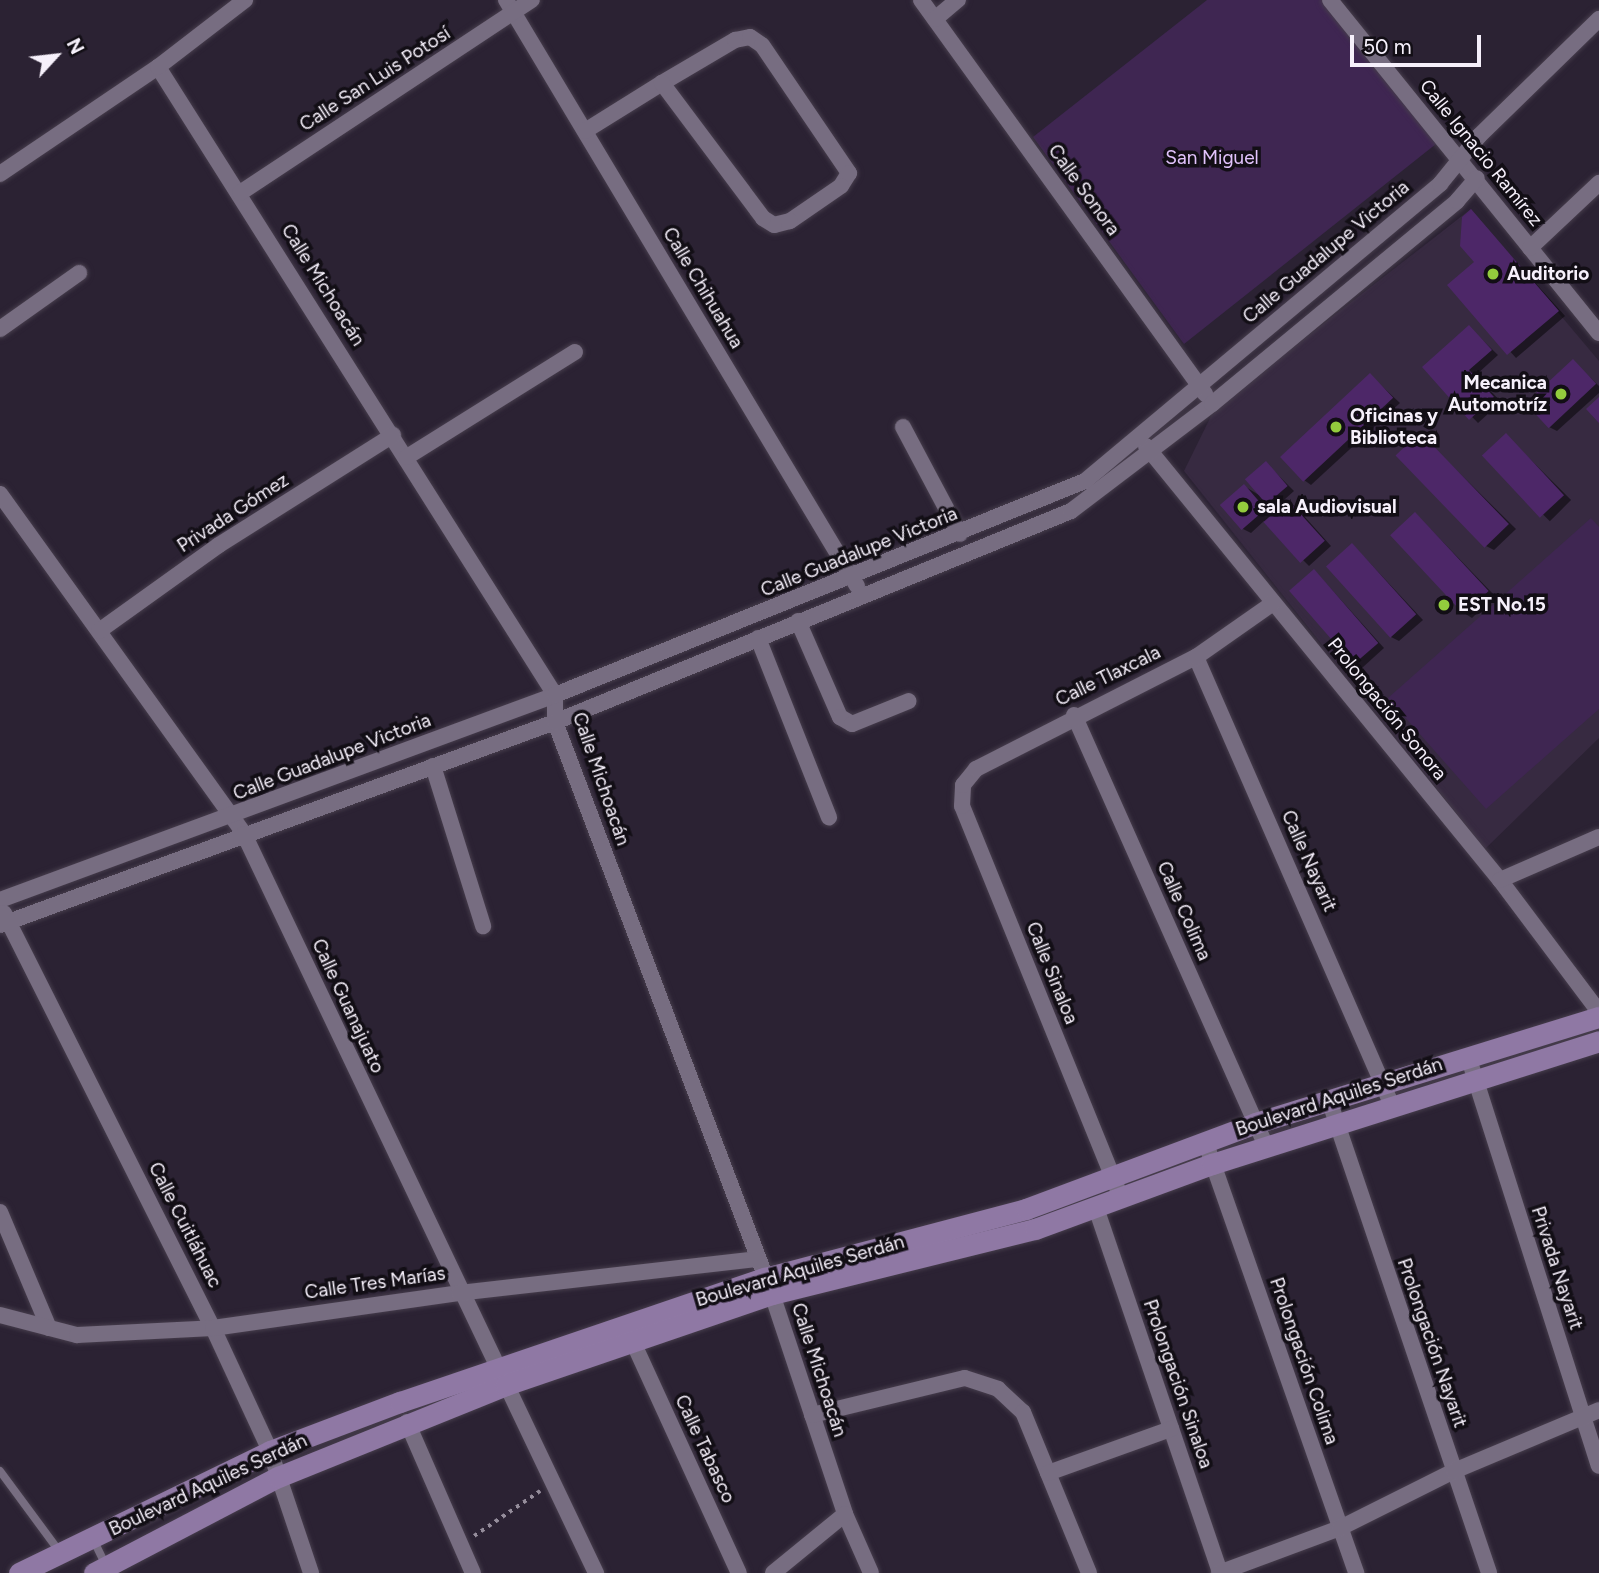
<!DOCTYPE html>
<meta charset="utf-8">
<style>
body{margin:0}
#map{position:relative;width:1599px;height:1573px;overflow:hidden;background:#2b2233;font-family:Figtree,sans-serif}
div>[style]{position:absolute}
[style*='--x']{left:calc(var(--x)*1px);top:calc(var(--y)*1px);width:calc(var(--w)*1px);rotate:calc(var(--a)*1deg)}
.built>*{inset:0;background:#372a41}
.green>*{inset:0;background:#3f2652}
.shadow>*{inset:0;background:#0007;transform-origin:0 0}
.building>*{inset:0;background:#4d2768;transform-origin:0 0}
.path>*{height:3.5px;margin-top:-1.75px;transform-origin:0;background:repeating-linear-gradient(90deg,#958d9b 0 3.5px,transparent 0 8.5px)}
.roads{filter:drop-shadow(0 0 2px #463d4c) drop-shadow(0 0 2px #463d4c)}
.lane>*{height:8px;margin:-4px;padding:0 4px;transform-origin:4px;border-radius:4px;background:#776d81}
.street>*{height:16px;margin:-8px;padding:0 8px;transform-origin:8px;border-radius:8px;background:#776d81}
.secondary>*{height:21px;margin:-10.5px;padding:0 10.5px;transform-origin:10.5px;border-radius:10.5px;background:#8f78a4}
.dots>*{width:19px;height:19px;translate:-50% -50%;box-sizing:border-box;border:4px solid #120e15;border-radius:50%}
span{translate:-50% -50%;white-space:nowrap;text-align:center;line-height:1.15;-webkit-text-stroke:7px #120e15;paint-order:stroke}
.street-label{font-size:19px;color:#f6f0fb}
.park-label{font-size:19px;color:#e2c3fd}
.poi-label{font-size:19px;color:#f6f0fb;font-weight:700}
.left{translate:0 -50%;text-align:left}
.right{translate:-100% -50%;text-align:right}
.north{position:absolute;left:21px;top:21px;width:70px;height:70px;-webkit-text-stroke:5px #120e15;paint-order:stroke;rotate:63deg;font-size:19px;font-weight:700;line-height:28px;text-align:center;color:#f6f0fb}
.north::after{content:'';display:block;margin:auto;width:24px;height:32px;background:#f6f0fb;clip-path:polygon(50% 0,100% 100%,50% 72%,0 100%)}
.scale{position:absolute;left:1350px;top:35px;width:131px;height:32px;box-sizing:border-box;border:4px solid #f6f0fb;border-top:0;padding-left:9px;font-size:21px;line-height:24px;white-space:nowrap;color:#f6f0fb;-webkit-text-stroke:5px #120e15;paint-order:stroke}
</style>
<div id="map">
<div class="built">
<i style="clip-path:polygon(1471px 209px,1599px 361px,1599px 738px,1485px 849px,1184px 471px,1215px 408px)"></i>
</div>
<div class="green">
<i style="clip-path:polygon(1207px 0,1323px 0,1441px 140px,1184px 344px,1033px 137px)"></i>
<i style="clip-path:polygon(1591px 518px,1599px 527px,1599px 709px,1486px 809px,1388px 698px)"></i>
</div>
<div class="shadow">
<i style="clip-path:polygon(1471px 211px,1565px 316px,1516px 358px,1450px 285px,1476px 263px)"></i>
<i style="clip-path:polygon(1469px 327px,1498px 355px,1476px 375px,1501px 402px,1478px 423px,1424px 367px)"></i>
<i style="clip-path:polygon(1573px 361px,1599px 386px,1599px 393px,1557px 431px,1549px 427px)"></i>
<i style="clip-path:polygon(1370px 375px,1400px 403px,1311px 485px,1304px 480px,1282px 456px)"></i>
<i style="clip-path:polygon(1420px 434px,1516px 529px,1494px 550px,1486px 546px)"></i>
<i style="left:1506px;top:435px;width:92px;height:30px;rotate:45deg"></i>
<i style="clip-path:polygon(1266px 463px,1294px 491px,1275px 508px,1260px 499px,1274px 515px,1288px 502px,1296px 507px,1331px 546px,1309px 566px,1264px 521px,1251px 533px,1243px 529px,1244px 486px,1259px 495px)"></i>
<i style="clip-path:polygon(1416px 514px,1495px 596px,1472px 618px,1464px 613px)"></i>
<i style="clip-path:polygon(1353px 545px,1423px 620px,1399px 641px,1391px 637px)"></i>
<i style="clip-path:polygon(1315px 571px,1384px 648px,1362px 668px,1354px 663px)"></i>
</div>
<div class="building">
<i style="clip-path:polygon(1471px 209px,1559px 311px,1507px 355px,1447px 285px,1474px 262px,1460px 246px,1462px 217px)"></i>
<i style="clip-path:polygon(1469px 325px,1492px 350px,1469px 370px,1494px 397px,1469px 420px,1422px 367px)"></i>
<i style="left:1573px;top:359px;width:34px;height:65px;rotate:47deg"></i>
<i style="left:1370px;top:373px;width:34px;height:123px;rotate:47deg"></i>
<i style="clip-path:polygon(1599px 397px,1599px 423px,1586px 409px)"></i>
<i style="left:1420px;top:432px;width:128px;height:34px;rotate:46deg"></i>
<i style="left:1506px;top:433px;width:85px;height:33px;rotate:47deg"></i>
<i style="left:1266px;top:461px;width:33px;height:28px;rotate:49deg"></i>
<i style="left:1244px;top:484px;width:33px;height:32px;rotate:49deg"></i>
<i style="left:1288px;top:500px;width:55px;height:33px;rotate:48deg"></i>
<i style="left:1415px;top:512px;width:108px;height:34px;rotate:47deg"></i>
<i style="left:1352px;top:543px;width:96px;height:35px;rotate:48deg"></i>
<i style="left:1314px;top:569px;width:98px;height:33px;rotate:49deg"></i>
</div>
<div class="path">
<i style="--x:474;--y:1536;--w:80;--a:-34.3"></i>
</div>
<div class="roads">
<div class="lane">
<i style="--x:0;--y:1471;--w:99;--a:53.6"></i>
<i style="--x:93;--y:1539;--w:28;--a:64"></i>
</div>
<div class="street">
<i style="--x:506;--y:0;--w:683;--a:59.08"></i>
<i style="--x:921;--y:0;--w:486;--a:54.2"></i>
<i style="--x:1330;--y:0;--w:428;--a:51.1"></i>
<i style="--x:935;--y:19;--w:30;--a:-40"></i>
<i style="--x:158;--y:67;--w:743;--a:57.7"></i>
<i style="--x:555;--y:695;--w:27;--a:90"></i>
<i style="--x:555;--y:722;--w:612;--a:69.22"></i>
<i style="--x:772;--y:1294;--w:232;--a:71.6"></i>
<i style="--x:845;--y:1514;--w:64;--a:66.2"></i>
<i style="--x:585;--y:131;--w:91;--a:-31.9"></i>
<i style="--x:662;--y:83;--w:85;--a:-30.5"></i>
<i style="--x:735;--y:40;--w:15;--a:-11"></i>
<i style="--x:750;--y:37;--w:14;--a:34"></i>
<i style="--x:762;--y:45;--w:155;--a:55.8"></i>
<i style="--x:849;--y:173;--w:15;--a:122"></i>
<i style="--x:841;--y:186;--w:62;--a:145.5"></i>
<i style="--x:790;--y:221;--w:16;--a:166"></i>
<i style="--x:774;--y:225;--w:13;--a:-148"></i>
<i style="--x:763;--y:218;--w:169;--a:-126.8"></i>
<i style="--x:0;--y:174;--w:191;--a:-34.1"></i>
<i style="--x:158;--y:67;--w:110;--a:-37.6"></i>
<i style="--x:240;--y:193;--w:350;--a:-33.5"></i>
<i style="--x:1530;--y:248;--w:95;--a:-43.3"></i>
<i style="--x:0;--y:329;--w:97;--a:-35.3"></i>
<i style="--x:903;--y:427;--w:121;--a:62"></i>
<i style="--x:1146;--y:446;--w:560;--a:50.8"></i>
<i style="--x:1500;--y:880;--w:165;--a:53.1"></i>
<i style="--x:407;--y:457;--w:198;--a:-32"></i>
<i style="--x:0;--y:494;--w:418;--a:54.3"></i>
<i style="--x:244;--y:834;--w:819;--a:64.53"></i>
<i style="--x:798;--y:621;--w:105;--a:66.4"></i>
<i style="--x:840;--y:717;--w:14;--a:30"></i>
<i style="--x:852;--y:724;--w:61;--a:-22"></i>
<i style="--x:99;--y:631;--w:148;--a:-35.6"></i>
<i style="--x:219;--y:545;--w:206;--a:-32.3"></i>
<i style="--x:758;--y:638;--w:193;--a:68.4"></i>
<i style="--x:1196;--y:657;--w:492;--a:66.4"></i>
<i style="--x:1074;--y:715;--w:473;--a:66"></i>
<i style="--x:433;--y:766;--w:168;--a:72.6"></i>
<i style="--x:1500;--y:880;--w:108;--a:-23.5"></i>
<i style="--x:0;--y:900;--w:592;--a:-20.27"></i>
<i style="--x:555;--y:695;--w:572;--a:-21.99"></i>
<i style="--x:1085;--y:481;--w:463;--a:-39.9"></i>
<i style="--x:1440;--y:184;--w:62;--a:-50.9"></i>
<i style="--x:1479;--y:136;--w:168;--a:-44.3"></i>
<i style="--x:4;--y:913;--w:465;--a:63.3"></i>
<i style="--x:213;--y:1328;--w:136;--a:65.1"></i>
<i style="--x:270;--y:1451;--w:129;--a:71.4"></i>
<i style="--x:0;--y:925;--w:591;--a:-20.09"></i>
<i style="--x:555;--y:722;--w:557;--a:-22.24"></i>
<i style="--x:1071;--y:511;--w:177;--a:-37.2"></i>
<i style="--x:1212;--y:404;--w:318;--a:-39.6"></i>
<i style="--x:1457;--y:201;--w:30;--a:-49"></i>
<i style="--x:1468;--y:1056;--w:430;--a:72.3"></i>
<i style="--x:1329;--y:1100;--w:499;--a:71.3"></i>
<i style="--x:1205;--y:1141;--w:458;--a:70.7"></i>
<i style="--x:1120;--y:1195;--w:420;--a:-112.1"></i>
<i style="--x:962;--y:806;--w:21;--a:-87"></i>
<i style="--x:963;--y:785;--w:21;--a:-51"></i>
<i style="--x:976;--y:769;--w:247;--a:-27"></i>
<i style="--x:1196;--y:657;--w:94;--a:-35"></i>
<i style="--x:1096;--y:1208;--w:385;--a:71.2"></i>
<i style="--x:0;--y:1212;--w:126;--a:67.1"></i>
<i style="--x:0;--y:1315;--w:80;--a:14.6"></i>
<i style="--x:77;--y:1335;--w:136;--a:-2.9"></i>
<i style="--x:213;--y:1328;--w:248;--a:-8.1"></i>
<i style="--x:459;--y:1293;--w:300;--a:-6.5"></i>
<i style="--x:633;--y:1342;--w:254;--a:65.4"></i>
<i style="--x:812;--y:1415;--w:157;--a:-13.6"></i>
<i style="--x:965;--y:1378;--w:35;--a:18"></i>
<i style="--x:998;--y:1389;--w:34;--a:43"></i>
<i style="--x:1023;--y:1412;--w:174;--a:67.7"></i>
<i style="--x:407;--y:1422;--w:165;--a:66.4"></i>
<i style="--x:1048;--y:1473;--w:131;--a:-19.7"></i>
<i style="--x:773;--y:1573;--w:93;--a:-39.3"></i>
<i style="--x:1219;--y:1573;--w:129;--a:-20.4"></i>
<i style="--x:1340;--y:1528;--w:127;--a:-26.6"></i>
<i style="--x:1454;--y:1471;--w:157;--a:-22.8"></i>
</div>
<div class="secondary">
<i style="--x:19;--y:1573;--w:279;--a:-25.9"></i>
<i style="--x:270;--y:1451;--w:139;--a:-20.7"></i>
<i style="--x:400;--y:1402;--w:385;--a:-18.8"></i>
<i style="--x:765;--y:1278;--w:270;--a:-14.8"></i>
<i style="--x:1026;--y:1209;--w:246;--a:-20.5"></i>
<i style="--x:1256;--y:1123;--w:359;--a:-17.2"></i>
<i style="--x:94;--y:1573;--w:208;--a:-27.6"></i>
<i style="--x:278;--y:1477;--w:246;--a:-22"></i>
<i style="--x:506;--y:1385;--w:281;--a:-18.9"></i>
<i style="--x:772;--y:1294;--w:271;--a:-13.9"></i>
<i style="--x:1035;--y:1229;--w:189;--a:-20.2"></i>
<i style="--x:1212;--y:1164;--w:406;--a:-17.6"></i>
</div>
</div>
<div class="dots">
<i style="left:1493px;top:274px;background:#93cc3d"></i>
<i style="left:1561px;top:394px;background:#93cc3d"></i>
<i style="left:1336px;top:427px;background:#93cc3d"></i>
<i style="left:1243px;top:507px;background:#93cc3d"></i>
<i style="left:1444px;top:605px;background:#93cc3d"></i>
</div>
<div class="street-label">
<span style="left:375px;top:79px;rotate:-33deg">Calle San Luis Potosí</span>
<span style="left:1481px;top:153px;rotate:51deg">Calle Ignacio Ramírez</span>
<span style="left:1084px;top:190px;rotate:54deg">Calle Sonora</span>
<span style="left:1326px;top:252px;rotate:-40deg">Calle Guadalupe Victoria</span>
<span style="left:323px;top:285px;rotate:58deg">Calle Michoacán</span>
<span style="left:703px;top:288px;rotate:59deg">Calle Chihuahua</span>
<span style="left:233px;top:513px;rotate:-33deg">Privada Gómez</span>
<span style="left:859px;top:552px;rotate:-22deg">Calle Guadalupe Victoria</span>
<span style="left:1108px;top:676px;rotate:-26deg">Calle Tlaxcala</span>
<span style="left:1387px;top:709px;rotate:51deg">Prolongación Sonora</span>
<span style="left:332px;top:757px;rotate:-21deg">Calle Guadalupe Victoria</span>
<span style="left:601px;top:779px;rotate:71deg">Calle Michoacán</span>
<span style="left:1309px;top:861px;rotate:66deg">Calle Nayarit</span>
<span style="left:1184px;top:911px;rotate:66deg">Calle Colima</span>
<span style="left:1052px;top:973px;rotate:68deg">Calle Sinaloa</span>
<span style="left:348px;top:1006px;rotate:65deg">Calle Guanajuato</span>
<span style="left:1339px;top:1097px;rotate:-18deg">Boulevard Aquiles Serdán</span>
<span style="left:185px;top:1225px;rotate:63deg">Calle Cuitláhuac</span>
<span style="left:1557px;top:1268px;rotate:72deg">Privada Nayarit</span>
<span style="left:800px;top:1271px;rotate:-16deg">Boulevard Aquiles Serdán</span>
<span style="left:375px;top:1283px;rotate:-8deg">Calle Tres Marías</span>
<span style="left:1432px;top:1343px;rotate:71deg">Prolongación Nayarit</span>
<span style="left:1304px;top:1361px;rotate:71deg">Prolongación Colima</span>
<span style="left:819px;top:1370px;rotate:72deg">Calle Michoacán</span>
<span style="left:1178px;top:1384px;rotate:71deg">Prolongación Sinaloa</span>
<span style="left:705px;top:1449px;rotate:65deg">Calle Tabasco</span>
<span style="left:208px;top:1485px;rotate:-25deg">Boulevard Aquiles Serdán</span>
</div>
<div class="park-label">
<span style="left:1212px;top:158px">San Miguel</span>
</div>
<div class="poi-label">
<span class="left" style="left:1507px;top:274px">Auditorio</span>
<span class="right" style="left:1547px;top:394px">Mecanica<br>Automotríz</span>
<span class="left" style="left:1350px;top:427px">Oficinas y<br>Biblioteca</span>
<span class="left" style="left:1257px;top:507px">sala Audiovisual</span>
<span class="left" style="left:1458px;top:605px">EST No.15</span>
</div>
<div class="north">N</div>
<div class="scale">50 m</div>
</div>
